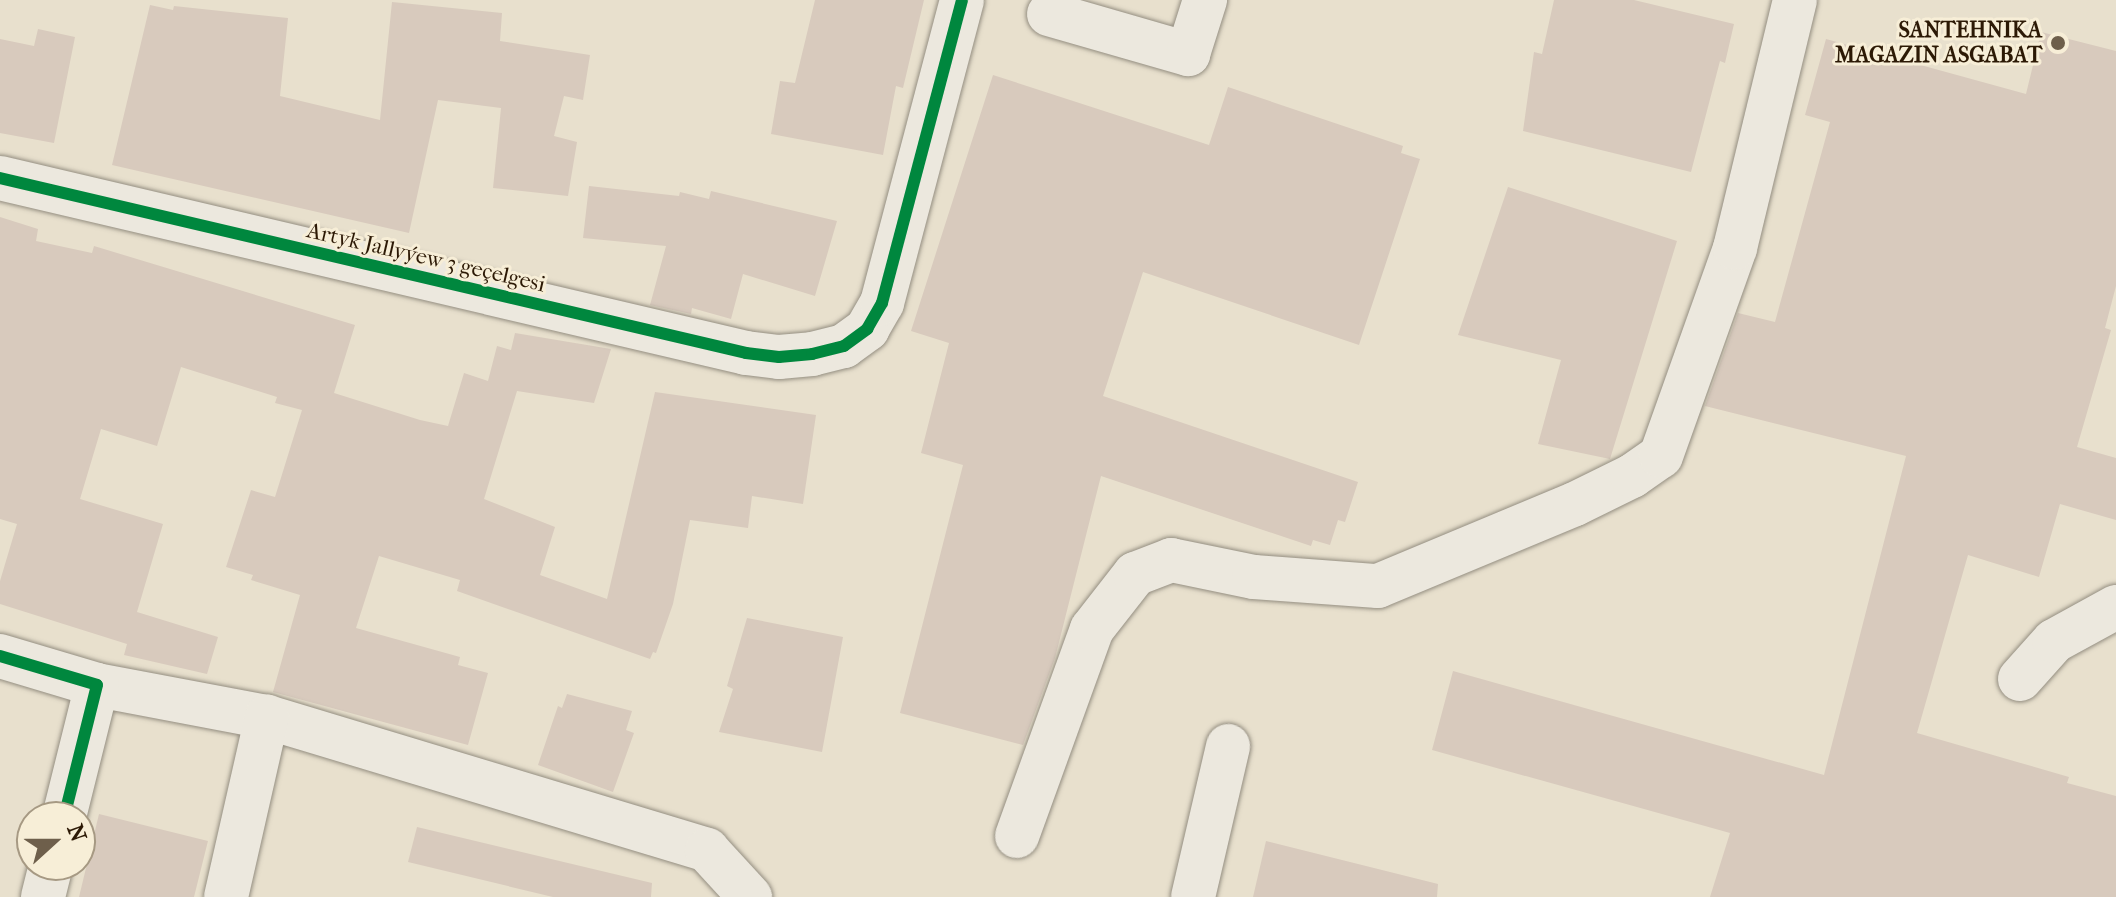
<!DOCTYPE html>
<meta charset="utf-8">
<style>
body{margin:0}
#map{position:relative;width:2116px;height:897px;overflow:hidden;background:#e8e0cd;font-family:"IM FELL French Canon",serif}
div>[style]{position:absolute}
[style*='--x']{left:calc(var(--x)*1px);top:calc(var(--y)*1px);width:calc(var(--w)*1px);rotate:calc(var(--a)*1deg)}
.building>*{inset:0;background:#d8cabd}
.roads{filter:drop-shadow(0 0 2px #948e81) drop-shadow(0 0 2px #948e81)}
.minor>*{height:44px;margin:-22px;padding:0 22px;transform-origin:22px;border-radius:22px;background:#ece8de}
.cycleway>*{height:12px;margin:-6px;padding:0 6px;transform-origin:6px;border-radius:6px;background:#00873e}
.dots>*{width:22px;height:22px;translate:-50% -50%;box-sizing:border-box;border:4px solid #f7eed7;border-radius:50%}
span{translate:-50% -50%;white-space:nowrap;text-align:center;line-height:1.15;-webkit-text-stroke:6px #f7eed7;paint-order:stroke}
.poi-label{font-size:22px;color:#2c1905;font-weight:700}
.right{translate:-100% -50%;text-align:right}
.street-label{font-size:22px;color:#2c1905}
.north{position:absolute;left:16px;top:801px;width:80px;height:80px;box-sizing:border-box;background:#f7eed7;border:2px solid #a69983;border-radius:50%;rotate:69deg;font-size:22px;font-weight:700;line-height:32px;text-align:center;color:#2c1905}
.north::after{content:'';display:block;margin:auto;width:28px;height:36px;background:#6e5f4b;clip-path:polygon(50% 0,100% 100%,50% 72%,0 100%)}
</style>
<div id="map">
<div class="building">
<i style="clip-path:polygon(815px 0,924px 0,903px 88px,896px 86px,883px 155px,771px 134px,780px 81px,795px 83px)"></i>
<i style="clip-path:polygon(1554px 0,1634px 0,1734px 24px,1725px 63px,1720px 61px,1691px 172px,1523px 131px,1534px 52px,1542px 54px)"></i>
<i style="clip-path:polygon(392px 2px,502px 13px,500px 41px,590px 55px,583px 100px,564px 96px,554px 136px,577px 142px,568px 196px,493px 188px,501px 108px,438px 100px,409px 233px,112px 165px,150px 5px,173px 10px,174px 6px,288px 18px,280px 96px,380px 120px)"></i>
<i style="clip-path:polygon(38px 29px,75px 37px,54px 143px,0 133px,0 39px,34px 46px)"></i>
<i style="clip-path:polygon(2041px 32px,2116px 51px,2116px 286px,2105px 328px,2111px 330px,2077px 447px,2116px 458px,2116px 520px,2060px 504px,2039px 577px,1968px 555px,1917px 733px,2069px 777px,2067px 783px,2116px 796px,2116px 897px,1710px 897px,1730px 833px,1432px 750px,1453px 671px,1824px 775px,1906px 456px,1705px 406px,1738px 313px,1775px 322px,1830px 122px,1805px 115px,1826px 39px,2026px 94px)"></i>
<i style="clip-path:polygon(993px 75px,1209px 145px,1228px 87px,1403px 146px,1401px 153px,1420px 159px,1359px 345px,1143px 272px,1103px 396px,1358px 482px,1345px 522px,1338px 520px,1330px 545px,1313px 540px,1311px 546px,1101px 476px,1055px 658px,1023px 745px,900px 713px,963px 465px,921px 453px,949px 343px,911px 331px)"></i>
<i style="clip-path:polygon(589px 186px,679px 196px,680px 192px,709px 199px,711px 191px,837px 221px,815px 296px,743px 274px,731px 319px,692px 308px,691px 314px,650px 305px,666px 246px,583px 238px)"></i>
<i style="clip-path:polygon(1508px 187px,1677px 241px,1610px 459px,1538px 444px,1561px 360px,1458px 335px)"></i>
<i style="clip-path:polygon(0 217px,38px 229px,36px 241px,92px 253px,94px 246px,355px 325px,334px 393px,420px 420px,448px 426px,464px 373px,488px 381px,497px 346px,511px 350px,515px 333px,611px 349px,594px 403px,517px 391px,484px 499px,555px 527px,540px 575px,607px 599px,655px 392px,816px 415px,803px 504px,752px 496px,748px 528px,690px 520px,673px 604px,656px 653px,653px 652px,650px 659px,457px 591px,460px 580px,379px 556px,356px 628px,460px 657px,458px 665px,488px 673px,468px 745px,273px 692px,300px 595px,251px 580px,253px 575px,226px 567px,251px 490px,275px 497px,302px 410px,275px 403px,277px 397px,181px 367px,157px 446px,101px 429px,80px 499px,163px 524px,137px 612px,218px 637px,207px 674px,124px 655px,127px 644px,0 604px,0 581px,17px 524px,0 519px)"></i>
<i style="clip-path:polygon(747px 618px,843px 637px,822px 752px,719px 732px,733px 689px,727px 686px)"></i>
<i style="clip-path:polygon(567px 694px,632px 711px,626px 730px,634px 733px,613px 792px,538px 765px,558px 706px,562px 708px)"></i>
<i style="clip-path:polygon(99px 814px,208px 841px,194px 897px,79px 897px)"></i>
<i style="clip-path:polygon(417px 827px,652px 883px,651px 897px,553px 897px,408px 862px)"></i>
<i style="clip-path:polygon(1266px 841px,1438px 884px,1437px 897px,1253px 897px)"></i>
</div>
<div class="roads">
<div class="minor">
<i style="--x:1049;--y:14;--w:145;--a:16.1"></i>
<i style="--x:1188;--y:54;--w:57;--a:-72.5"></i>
<i style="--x:0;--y:178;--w:766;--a:13.2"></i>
<i style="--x:746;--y:353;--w:33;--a:7"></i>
<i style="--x:779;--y:357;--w:33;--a:-5"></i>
<i style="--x:812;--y:354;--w:33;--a:-14"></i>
<i style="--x:844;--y:346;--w:29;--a:-36"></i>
<i style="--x:867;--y:329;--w:30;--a:-60"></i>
<i style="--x:882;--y:303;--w:313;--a:-75.2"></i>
<i style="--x:0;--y:656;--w:101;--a:16.6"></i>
<i style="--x:97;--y:685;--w:173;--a:10.7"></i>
<i style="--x:267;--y:717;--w:460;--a:16.8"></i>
<i style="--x:707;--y:850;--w:64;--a:47.5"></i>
<i style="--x:2020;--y:679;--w:51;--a:-48.2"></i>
<i style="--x:2054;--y:641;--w:71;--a:-28.7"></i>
<i style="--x:64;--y:817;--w:136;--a:-76"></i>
<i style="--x:1017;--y:836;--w:220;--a:-70.1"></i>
<i style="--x:1092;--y:629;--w:70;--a:-52"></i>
<i style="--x:1135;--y:574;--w:39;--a:-21"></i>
<i style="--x:1171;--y:560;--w:85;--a:11.6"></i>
<i style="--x:1254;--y:577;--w:124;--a:4.2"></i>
<i style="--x:1378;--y:586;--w:213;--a:-22.6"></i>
<i style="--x:1575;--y:504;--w:64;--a:-26.2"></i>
<i style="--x:1632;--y:476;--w:35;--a:-35"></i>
<i style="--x:1661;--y:456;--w:221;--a:-70.4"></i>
<i style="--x:1735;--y:248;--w:255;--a:-76.4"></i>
<i style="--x:43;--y:897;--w:33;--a:-76"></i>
<i style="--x:226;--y:897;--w:185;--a:-77.2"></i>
<i style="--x:1193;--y:897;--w:155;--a:-76.9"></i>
</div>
</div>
<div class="cycleway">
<i style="--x:0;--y:178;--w:766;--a:13.2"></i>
<i style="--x:746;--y:353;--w:33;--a:7"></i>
<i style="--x:779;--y:357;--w:33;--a:-5"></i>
<i style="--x:812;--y:354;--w:33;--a:-14"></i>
<i style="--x:844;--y:346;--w:29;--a:-36"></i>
<i style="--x:867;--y:329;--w:30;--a:-60"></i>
<i style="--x:882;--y:303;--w:313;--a:-75.2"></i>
<i style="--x:0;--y:656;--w:101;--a:16.6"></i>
<i style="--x:97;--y:685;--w:136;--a:104"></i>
</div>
<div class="dots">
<i style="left:2058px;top:43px;background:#6e5f4b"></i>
</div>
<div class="poi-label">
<span class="right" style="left:2042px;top:43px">SANTEHNIKA<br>MAGAZIN ASGABAT</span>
</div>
<div class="street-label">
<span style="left:426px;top:258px;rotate:13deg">Artyk Jallyýew 3 geçelgesi</span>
</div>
<div class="north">N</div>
</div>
